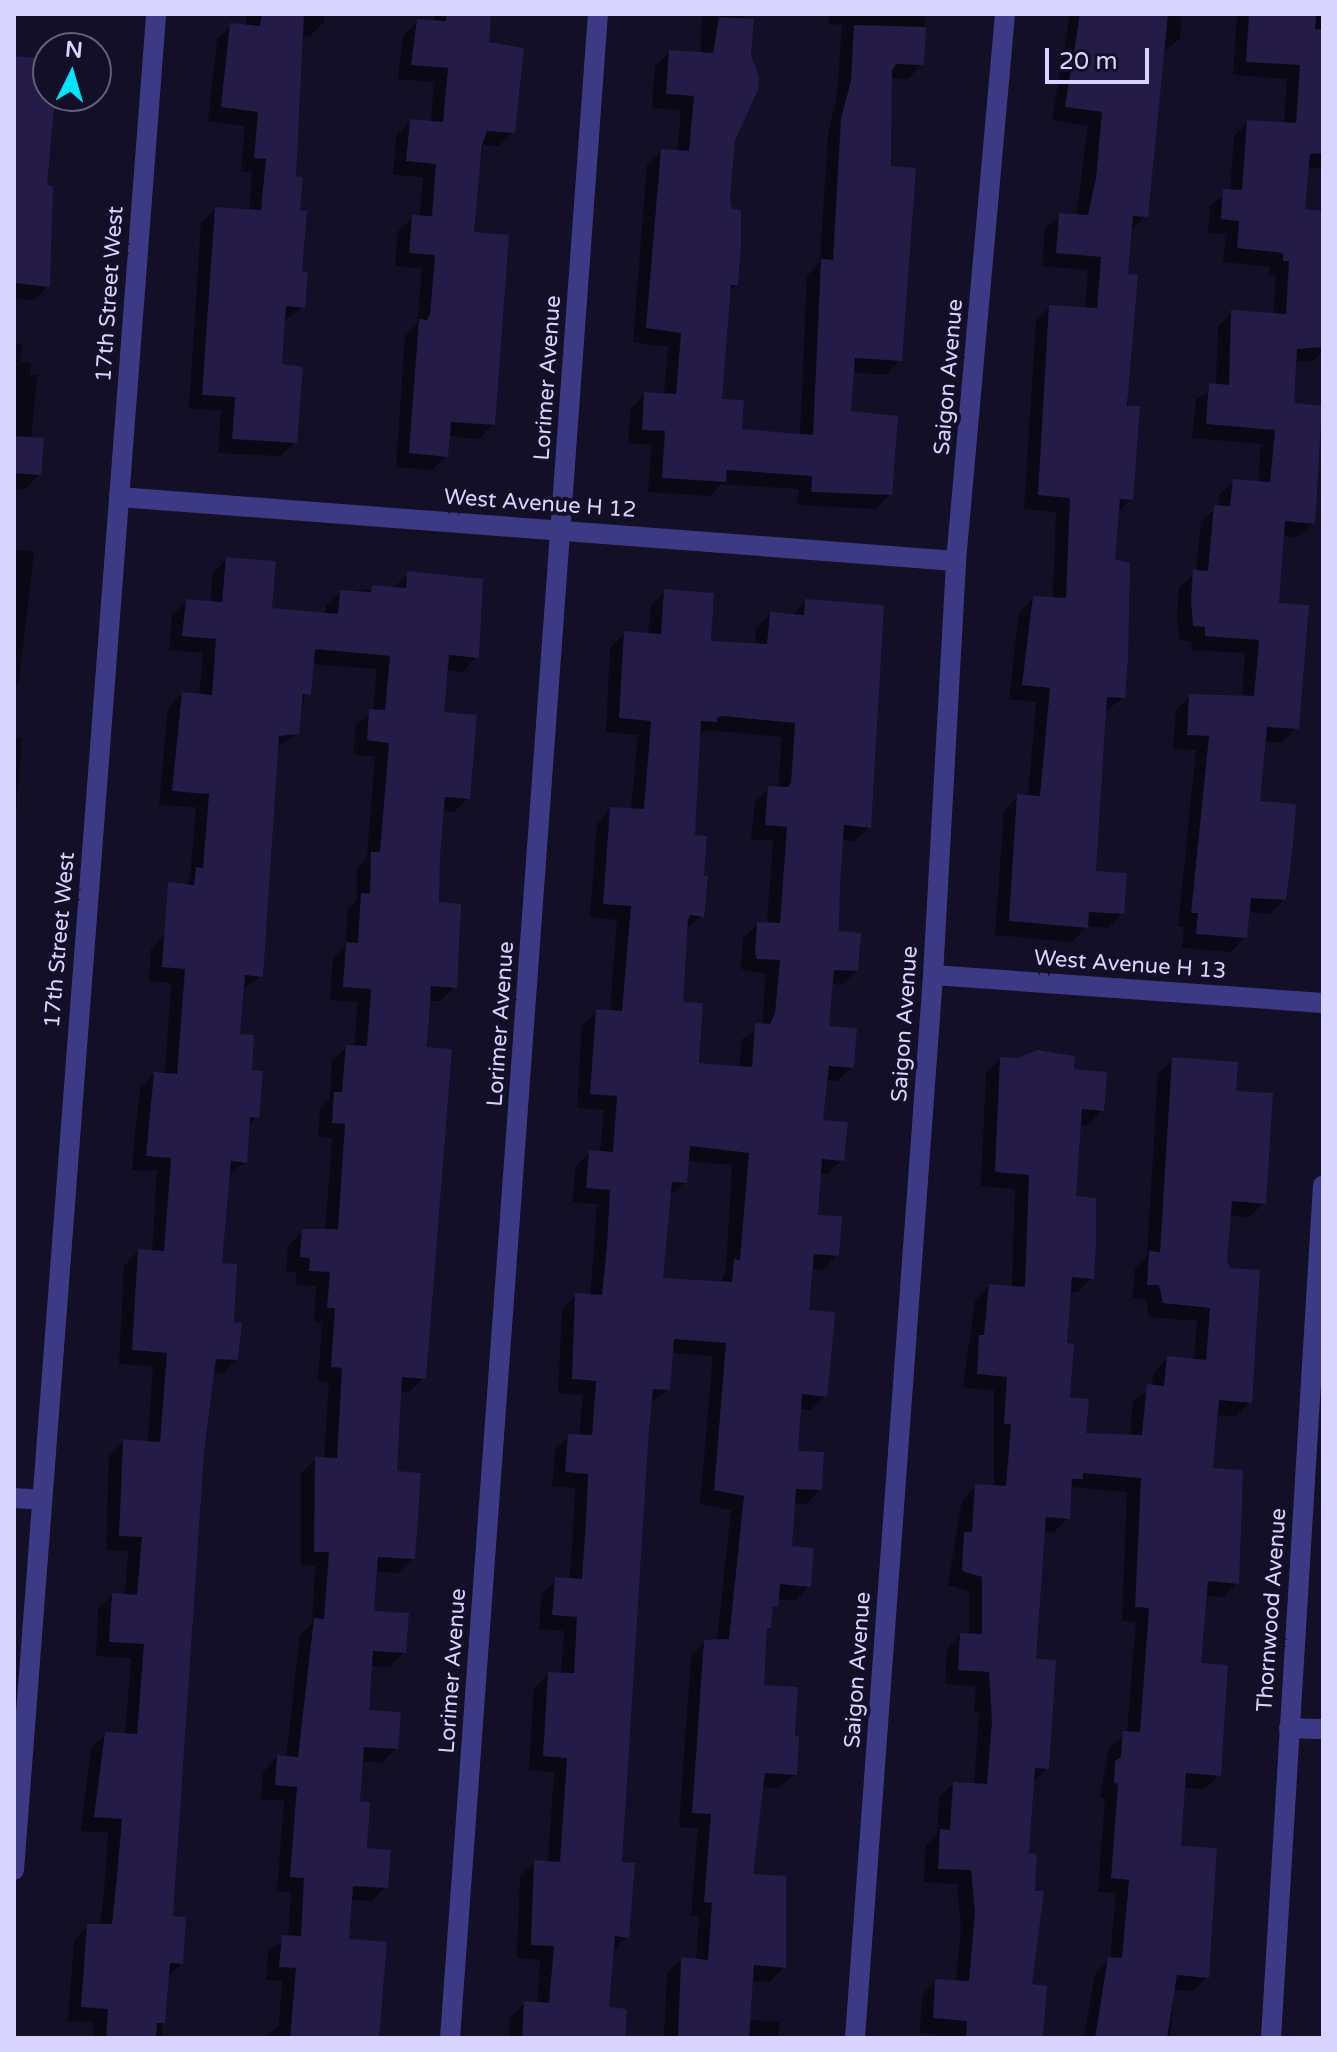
<!DOCTYPE html>
<style>
body{margin:0}
#map{position:relative;width:1337px;height:2052px;overflow:hidden;background:#130f26;font-family:"Varela Round",sans-serif}
div>[style]{position:absolute}
[style*='--x']{left:calc(var(--x)*1px);top:calc(var(--y)*1px);width:calc(var(--w)*1px);rotate:calc(var(--a)*1deg)}
.shadow>*{inset:0;background:#0007}
.building>*{inset:0;background:#241b47;transform-origin:0 0}
.street>*{height:20px;margin:-10px;padding:0 10px;transform-origin:10px;border-radius:10px;background:#3d3a85}
span{translate:-50% -50%;white-space:nowrap;text-align:center;line-height:1.15;-webkit-text-stroke:8px #130f26;paint-order:stroke}
.street-label{font-size:22px;color:#d9d4ff}
.frame{position:absolute;inset:0;border:16px solid #d9d4ff;pointer-events:none}
.north{position:absolute;left:32px;top:32px;width:80px;height:80px;box-sizing:border-box;background:#130f26;border:2px solid #625e7d;border-radius:50%;rotate:5deg;font-size:22px;font-weight:700;line-height:32px;text-align:center;color:#d9d4ff}
.north::after{content:'';display:block;margin:auto;width:28px;height:36px;background:#00e5ff;clip-path:polygon(50% 0,100% 100%,50% 72%,0 100%)}
.scale{position:absolute;left:1045px;top:48px;width:104px;height:36px;box-sizing:border-box;border:4px solid #d9d4ff;border-top:0;padding-left:10px;font-size:24px;line-height:28px;white-space:nowrap;color:#d9d4ff;-webkit-text-stroke:6px #130f26;paint-order:stroke}
</style>
<div id="map">
<div class="shadow">
<i style="clip-path:polygon(246px 14px,324px 14px,324px 22px,309px 37px,300px 36px,294px 178px,303px 307px,283px 321px,280px 366px,295px 442px,281px 456px,218px 453px,221px 411px,189px 408px,201px 223px,215px 209px,249px 211px,252px 172px,241px 171px,245px 126px,208px 121px,217px 40px,231px 25px,246px 26px)"></i>
<i style="clip-path:polygon(435px 14px,490px 14px,486px 44px,513px 132px,499px 146px,483px 145px,472px 234px,493px 425px,479px 439px,448px 436px,446px 456px,432px 470px,396px 467px,405px 336px,417px 324px,422px 269px,395px 266px,398px 231px,413px 217px,420px 217px,423px 177px,393px 175px,396px 136px,411px 121px,431px 123px,434px 82px,398px 79px,403px 36px,417px 21px,434px 22px)"></i>
<i style="clip-path:polygon(702px 14px,745px 14px,728px 199px,736px 285px,728px 293px,719px 401px,740px 430px,800px 436px,807px 276px,820px 262px,828px 134px,837px 97px,842px 25px,829px 24px,829px 14px,926px 14px,922px 64px,908px 79px,890px 78px,889px 168px,900px 360px,885px 375px,852px 372px,848px 413px,890px 495px,876px 509px,797px 505px,799px 489px,721px 484px,710px 496px,648px 492px,651px 445px,628px 443px,631px 408px,645px 394px,664px 395px,668px 347px,633px 342px,647px 165px,662px 151px,677px 152px,681px 110px,652px 108px,655px 66px,670px 52px,701px 54px)"></i>
<i style="clip-path:polygon(1070px 14px,1182px 14px,1180px 39px,1162px 53px,1146px 216px,1129px 231px,1125px 276px,1131px 499px,1117px 513px,1113px 561px,1123px 698px,1104px 712px,1094px 873px,1122px 913px,1108px 928px,1087px 926px,1072px 942px,995px 935px,1004px 811px,1018px 796px,1028px 797px,1036px 702px,1009px 699px,1019px 613px,1033px 598px,1053px 599px,1056px 512px,1024px 509px,1036px 321px,1050px 307px,1085px 309px,1088px 270px,1042px 266px,1045px 229px,1060px 215px,1076px 216px,1088px 126px,1052px 120px)"></i>
<i style="clip-path:polygon(1237px 14px,1323px 14px,1323px 168px,1307px 168px,1303px 211px,1323px 213px,1323px 351px,1313px 361px,1294px 362px,1292px 405px,1313px 523px,1298px 537px,1282px 536px,1277px 605px,1297px 728px,1282px 743px,1264px 741px,1258px 803px,1284px 899px,1270px 914px,1247px 912px,1245px 937px,1231px 952px,1182px 948px,1184px 927px,1178px 927px,1196px 750px,1173px 749px,1176px 710px,1190px 696px,1242px 697px,1245px 653px,1191px 650px,1192px 641px,1179px 640px,1177px 615px,1179px 587px,1196px 572px,1201px 522px,1218px 507px,1219px 495px,1234px 481px,1258px 483px,1261px 444px,1192px 438px,1196px 400px,1216px 386px,1218px 327px,1232px 312px,1273px 315px,1276px 275px,1269px 275px,1270px 267px,1223px 262px,1226px 234px,1208px 233px,1210px 205px,1230px 191px,1234px 136px,1248px 122px,1284px 124px,1287px 79px,1233px 75px)"></i>
<i style="clip-path:polygon(14px 58px,48px 61px,48px 96px,60px 96px,53px 104px,45px 187px,48px 286px,34px 300px,14px 298px)"></i>
<i style="clip-path:polygon(14px 344px,22px 344px,21px 362px,31px 363px,30px 375px,37px 375px,31px 439px,40px 474px,25px 489px,14px 488px)"></i>
<i style="clip-path:polygon(14px 550px,34px 551px,19px 681px,14px 686px)"></i>
<i style="clip-path:polygon(227px 559px,270px 610px,326px 615px,326px 606px,341px 592px,393px 588px,408px 574px,477px 657px,462px 672px,446px 670px,442px 714px,468px 798px,454px 812px,442px 811px,437px 904px,455px 987px,440px 1001px,428px 1001px,424px 1378px,409px 1392px,399px 1392px,394px 1473px,413px 1558px,398px 1573px,375px 1571px,372px 1613px,404px 1652px,390px 1667px,370px 1666px,367px 1711px,397px 1748px,382px 1763px,361px 1761px,358px 1803px,365px 1850px,386px 1887px,372px 1901px,350px 1900px,347px 1941px,376px 2038px,263px 2038px,279px 2025px,282px 1981px,266px 1980px,268px 1951px,288px 1937px,291px 1892px,277px 1891px,284px 1801px,261px 1799px,263px 1772px,277px 1757px,286px 1758px,300px 1635px,312px 1623px,315px 1566px,301px 1565px,301px 1473px,316px 1459px,324px 1460px,329px 1382px,318px 1381px,322px 1322px,314px 1322px,316px 1286px,296px 1285px,296px 1272px,286px 1271px,288px 1246px,303px 1231px,325px 1231px,332px 1138px,318px 1137px,320px 1108px,330px 1099px,332px 1061px,347px 1047px,354px 1047px,358px 1002px,330px 1000px,333px 958px,345px 946px,348px 909px,357px 900px,357px 868px,367px 858px,375px 757px,353px 754px,356px 725px,373px 711px,377px 669px,312px 664px,297px 733px,277px 748px,261px 976px,241px 990px,237px 1036px,257px 1117px,247px 1127px,245px 1162px,228px 1176px,219px 1265px,236px 1359px,222px 1374px,212px 1373px,202px 1453px,171px 1918px,181px 1964px,167px 1977px,161px 2038px,93px 2038px,94px 2022px,68px 2021px,74px 1940px,88px 1926px,100px 1926px,104px 1892px,108px 1833px,81px 1831px,91px 1748px,106px 1734px,125px 1735px,131px 1658px,96px 1656px,98px 1609px,113px 1595px,125px 1596px,128px 1551px,106px 1550px,109px 1456px,124px 1441px,148px 1443px,153px 1366px,119px 1364px,124px 1266px,138px 1251px,152px 1252px,157px 1171px,132px 1170px,135px 1134px,140px 1089px,154px 1074px,165px 1075px,171px 983px,149px 981px,151px 949px,165px 935px,190px 877px,196px 807px,159px 805px,168px 709px,182px 694px,199px 696px,203px 653px,169px 650px,172px 615px,187px 601px,210px 603px,213px 573px)"></i>
<i style="clip-path:polygon(evenodd,665px 591px,709px 643px,755px 645px,756px 629px,770px 614px,791px 616px,806px 601px,869px 827px,854px 841px,841px 840px,837px 932px,857px 970px,842px 985px,831px 984px,827px 1028px,852px 1067px,837px 1081px,825px 1080px,821px 1122px,842px 1160px,828px 1174px,819px 1173px,815px 1217px,837px 1255px,823px 1270px,810px 1269px,807px 1312px,825px 1396px,811px 1410px,799px 1409px,796px 1453px,820px 1490px,806px 1504px,793px 1503px,790px 1548px,809px 1586px,795px 1601px,777px 1599px,765px 1632px,761px 1687px,793px 1738px,795px 1774px,780px 1788px,762px 1787px,750px 1876px,780px 1927px,786px 1927px,784px 1967px,769px 1982px,751px 1980px,748px 2020px,779px 2022px,778px 2038px,664px 2038px,667px 1974px,681px 1959px,696px 1960px,699px 1916px,691px 1916px,698px 1828px,679px 1827px,691px 1656px,705px 1642px,717px 1641px,731px 1510px,700px 1504px,713px 1356px,671px 1353px,668px 1389px,650px 1403px,620px 1864px,627px 1937px,612px 1952px,607px 2009px,623px 2038px,509px 2038px,510px 2018px,525px 2003px,537px 2004px,540px 1960px,517px 1958px,520px 1876px,535px 1862px,548px 1863px,554px 1772px,529px 1770px,534px 1688px,549px 1674px,561px 1674px,564px 1631px,539px 1629px,542px 1594px,556px 1580px,569px 1580px,573px 1536px,575px 1488px,552px 1486px,555px 1450px,569px 1436px,579px 1436px,583px 1395px,558px 1393px,562px 1310px,576px 1295px,590px 1296px,593px 1262px,597px 1204px,573px 1202px,575px 1167px,590px 1152px,600px 1153px,604px 1110px,577px 1108px,582px 1026px,597px 1011px,610px 1012px,617px 920px,590px 917px,597px 824px,611px 809px,631px 810px,638px 735px,606px 732px,610px 648px,624px 634px,648px 635px,651px 606px,665px 591px,706px 730px,782px 737px,778px 789px,769px 788px,755px 802px,751px 839px,773px 841px,767px 924px,758px 924px,743px 938px,741px 969px,766px 974px,762px 1025px,742px 1039px,739px 1068px,697px 1065px,681px 1004px,685px 930px,702px 916px,693px 837px,700px 736px,706px 730px,665px 591px,687px 1161px,732px 1165px,726px 1270px,720px 1283px,660px 1279px,669px 1197px,685px 1182px,687px 1161px)"></i>
<i style="clip-path:polygon(14px 738px,22px 738px,14px 837px)"></i>
<i style="clip-path:polygon(1001px 1059px,1072px 1071px,1102px 1110px,1088px 1125px,1079px 1124px,1073px 1198px,1092px 1278px,1077px 1292px,1069px 1292px,1065px 1345px,1068px 1399px,1084px 1434px,1130px 1437px,1133px 1401px,1152px 1387px,1153px 1373px,1168px 1358px,1194px 1361px,1197px 1321px,1149px 1317px,1146px 1299px,1133px 1298px,1135px 1268px,1147px 1256px,1158px 1074px,1172px 1060px,1234px 1093px,1264px 1203px,1249px 1217px,1229px 1216px,1225px 1261px,1250px 1402px,1236px 1416px,1216px 1415px,1211px 1470px,1237px 1583px,1223px 1597px,1205px 1596px,1199px 1665px,1219px 1775px,1205px 1789px,1183px 1788px,1179px 1847px,1207px 1977px,1193px 1991px,1174px 1990px,1170px 2038px,1084px 2038px,1095px 1974px,1110px 1959px,1116px 1893px,1098px 1892px,1105px 1800px,1100px 1796px,1109px 1748px,1127px 1733px,1136px 1622px,1122px 1621px,1127px 1492px,1072px 1487px,1068px 1518px,1053px 1533px,1043px 1532px,1034px 1661px,1047px 1768px,1033px 1783px,1027px 1855px,1033px 1893px,1042px 1893px,1030px 1986px,1035px 2038px,949px 2038px,920px 2032px,922px 1995px,936px 1981px,956px 1982px,961px 1928px,957px 1884px,924px 1882px,926px 1845px,937px 1835px,939px 1798px,953px 1784px,974px 1785px,979px 1713px,974px 1712px,976px 1686px,945px 1684px,947px 1649px,961px 1635px,969px 1635px,969px 1591px,948px 1585px,962px 1500px,976px 1486px,994px 1487px,994px 1390px,963px 1388px,975px 1300px,989px 1286px,1012px 1288px,1015px 1189px,981px 1186px,986px 1073px)"></i>
</div>
<div class="building">
<i style="clip-path:polygon(262px 14px,304px 14px,296px 176px,303px 177px,300px 211px,307px 211px,302px 272px,308px 272px,305px 308px,286px 306px,282px 364px,303px 367px,297px 443px,232px 439px,235px 397px,202px 395px,215px 207px,261px 210px,266px 159px,254px 158px,258px 112px,221px 107px,230px 23px,260px 26px)"></i>
<i style="clip-path:polygon(446px 14px,491px 14px,489px 42px,524px 48px,515px 133px,487px 131px,482px 145px,474px 232px,509px 235px,495px 425px,451px 422px,448px 457px,409px 453px,419px 319px,427px 320px,430px 314px,435px 255px,409px 253px,412px 215px,432px 216px,436px 164px,406px 161px,410px 119px,443px 122px,448px 68px,411px 65px,417px 19px,446px 21px)"></i>
<i style="clip-path:polygon(1080px 14px,1168px 14px,1148px 217px,1133px 216px,1128px 274px,1138px 275px,1127px 406px,1140px 406px,1133px 500px,1120px 499px,1115px 559px,1130px 563px,1128px 659px,1125px 698px,1107px 697px,1096px 871px,1127px 873px,1124px 914px,1089px 912px,1088px 928px,1009px 921px,1017px 794px,1040px 796px,1050px 688px,1022px 685px,1033px 596px,1066px 598px,1070px 498px,1038px 495px,1049px 305px,1097px 308px,1101px 257px,1056px 253px,1059px 213px,1088px 215px,1096px 178px,1102px 112px,1065px 107px)"></i>
<i style="clip-path:polygon(1249px 14px,1316px 14px,1315px 29px,1323px 30px,1323px 153px,1310px 154px,1305px 209px,1323px 211px,1323px 347px,1297px 349px,1294px 403px,1322px 406px,1315px 524px,1285px 521px,1279px 603px,1309px 605px,1299px 729px,1267px 727px,1260px 801px,1296px 804px,1293px 844px,1286px 900px,1251px 898px,1247px 938px,1196px 934px,1198px 913px,1191px 913px,1209px 736px,1187px 735px,1189px 694px,1254px 696px,1259px 640px,1205px 636px,1205px 627px,1193px 626px,1191px 600px,1193px 570px,1208px 571px,1214px 505px,1230px 506px,1233px 479px,1270px 482px,1275px 430px,1206px 424px,1209px 383px,1229px 385px,1231px 310px,1286px 314px,1289px 261px,1283px 261px,1283px 253px,1237px 248px,1239px 221px,1221px 219px,1223px 189px,1242px 190px,1247px 120px,1296px 123px,1300px 65px,1246px 62px)"></i>
<i style="clip-path:polygon(719px 17px,754px 19px,751px 56px,759px 76px,758px 90px,735px 140px,730px 199px,732px 209px,741px 210px,741px 244px,738px 285px,731px 285px,722px 399px,744px 400px,742px 429px,813px 435px,821px 259px,833px 260px,841px 118px,851px 81px,854px 25px,926px 27px,924px 65px,896px 64px,892px 71px,891px 166px,916px 168px,902px 361px,855px 358px,851px 411px,898px 416px,892px 495px,811px 492px,812px 476px,727px 470px,726px 482px,662px 478px,665px 431px,642px 430px,644px 392px,676px 394px,681px 333px,646px 328px,661px 149px,689px 151px,694px 96px,666px 94px,669px 50px,713px 53px)"></i>
<i style="clip-path:polygon(14px 56px,48px 59px,48px 96px,55px 96px,47px 185px,53px 186px,50px 287px,14px 283px)"></i>
<i style="left:14px;top:436px;width:30px;height:37px;rotate:4deg"></i>
<i style="clip-path:polygon(226px 557px,276px 561px,272px 608px,338px 614px,340px 590px,371px 592px,372px 585px,406px 588px,407px 571px,483px 579px,479px 658px,449px 655px,444px 712px,477px 715px,470px 799px,445px 797px,440px 856px,439px 902px,461px 904px,457px 988px,431px 986px,427px 1047px,452px 1049px,426px 1379px,402px 1377px,397px 1471px,421px 1473px,415px 1559px,378px 1557px,374px 1611px,409px 1613px,406px 1653px,373px 1651px,369px 1710px,401px 1712px,398px 1749px,364px 1747px,360px 1801px,370px 1802px,367px 1848px,391px 1850px,388px 1888px,353px 1886px,349px 1939px,387px 1942px,379px 2038px,290px 2038px,296px 1968px,279px 1967px,282px 1935px,301px 1936px,304px 1878px,290px 1877px,297px 1787px,275px 1785px,277px 1755px,298px 1757px,314px 1618px,324px 1619px,329px 1552px,314px 1552px,315px 1457px,337px 1458px,342px 1368px,331px 1367px,335px 1308px,327px 1308px,330px 1272px,309px 1271px,310px 1258px,300px 1257px,302px 1229px,338px 1229px,345px 1124px,332px 1123px,334px 1092px,342px 1092px,346px 1045px,367px 1046px,371px 989px,343px 987px,346px 942px,358px 943px,361px 893px,370px 894px,371px 852px,380px 852px,389px 743px,367px 740px,369px 709px,385px 710px,390px 656px,315px 649px,311px 695px,303px 694px,299px 734px,279px 736px,263px 977px,245px 975px,240px 1034px,254px 1035px,252px 1070px,263px 1071px,259px 1118px,250px 1117px,247px 1163px,231px 1161px,222px 1263px,237px 1264px,234px 1322px,242px 1323px,238px 1360px,216px 1359px,204px 1453px,173px 1916px,186px 1917px,183px 1964px,170px 1963px,165px 2023px,157px 2023px,156px 2038px,106px 2038px,108px 2009px,81px 2007px,87px 1924px,112px 1924px,117px 1876px,122px 1819px,94px 1817px,105px 1732px,137px 1734px,144px 1644px,109px 1642px,112px 1593px,137px 1595px,142px 1537px,119px 1536px,123px 1439px,160px 1442px,167px 1353px,132px 1350px,138px 1249px,164px 1251px,171px 1158px,146px 1156px,154px 1072px,177px 1074px,185px 969px,162px 967px,168px 882px,194px 885px,196px 867px,203px 868px,209px 794px,172px 791px,182px 692px,212px 695px,216px 639px,182px 636px,186px 599px,222px 602px)"></i>
<i style="clip-path:polygon(evenodd,664px 589px,714px 593px,711px 641px,767px 644px,770px 612px,804px 615px,805px 599px,884px 605px,871px 828px,844px 825px,840px 886px,839px 931px,861px 933px,858px 971px,834px 970px,829px 1026px,857px 1028px,854px 1068px,829px 1066px,823px 1120px,848px 1122px,844px 1161px,822px 1159px,818px 1215px,842px 1216px,839px 1256px,814px 1254px,809px 1310px,835px 1312px,832px 1349px,827px 1397px,802px 1394px,798px 1451px,824px 1452px,822px 1490px,796px 1489px,792px 1546px,814px 1548px,811px 1587px,780px 1584px,778px 1607px,773px 1606px,771px 1628px,767px 1628px,764px 1685px,798px 1687px,795px 1736px,799px 1736px,797px 1775px,765px 1773px,753px 1874px,786px 1876px,786px 1968px,754px 1965px,749px 2038px,678px 2038px,681px 1957px,708px 1960px,712px 1903px,704px 1902px,711px 1814px,692px 1813px,704px 1640px,729px 1639px,744px 1496px,714px 1490px,726px 1343px,674px 1339px,670px 1390px,653px 1389px,648px 1442px,622px 1862px,635px 1863px,629px 1938px,615px 1936px,609px 2007px,627px 2009px,625px 2038px,522px 2038px,524px 2001px,549px 2003px,554px 1946px,531px 1945px,534px 1860px,560px 1862px,567px 1758px,543px 1756px,548px 1672px,574px 1673px,577px 1617px,552px 1615px,555px 1577px,582px 1579px,586px 1520px,588px 1474px,565px 1472px,568px 1434px,592px 1435px,596px 1381px,572px 1379px,575px 1293px,602px 1295px,607px 1246px,610px 1190px,586px 1188px,589px 1150px,613px 1152px,617px 1096px,590px 1094px,596px 1009px,622px 1011px,631px 906px,603px 904px,610px 807px,644px 809px,651px 721px,619px 718px,624px 631px,661px 634px,664px 589px,724px 716px,795px 723px,791px 783px,788px 787px,768px 786px,765px 825px,787px 827px,780px 923px,757px 922px,755px 953px,757px 959px,780px 960px,775px 1013px,770px 1024px,755px 1023px,752px 1067px,699px 1063px,703px 1003px,683px 1002px,688px 920px,690px 915px,704px 917px,708px 876px,704px 876px,707px 836px,695px 835px,701px 721px,717px 722px,717px 717px,724px 716px,664px 589px,690px 1146px,749px 1153px,740px 1260px,734px 1259px,732px 1282px,663px 1278px,672px 1182px,687px 1183px,690px 1146px)"></i>
<i style="clip-path:polygon(1037px 1050px,1075px 1056px,1074px 1069px,1107px 1072px,1104px 1111px,1082px 1109px,1076px 1196px,1096px 1198px,1096px 1242px,1094px 1279px,1072px 1277px,1067px 1343px,1074px 1344px,1070px 1397px,1089px 1399px,1086px 1433px,1142px 1435px,1147px 1384px,1164px 1386px,1167px 1356px,1206px 1360px,1210px 1308px,1163px 1303px,1159px 1285px,1147px 1285px,1149px 1251px,1160px 1252px,1172px 1057px,1238px 1062px,1236px 1091px,1273px 1093px,1266px 1204px,1232px 1201px,1227px 1261px,1230px 1268px,1260px 1270px,1252px 1403px,1219px 1400px,1213px 1468px,1243px 1470px,1239px 1584px,1208px 1581px,1201px 1663px,1228px 1665px,1221px 1776px,1186px 1773px,1181px 1846px,1217px 1848px,1209px 1978px,1177px 1975px,1167px 2038px,1095px 2038px,1108px 1957px,1122px 1958px,1129px 1880px,1111px 1878px,1118px 1785px,1114px 1782px,1115px 1761px,1121px 1757px,1123px 1731px,1140px 1732px,1149px 1608px,1135px 1607px,1141px 1478px,1083px 1473px,1083px 1479px,1072px 1479px,1070px 1519px,1046px 1517px,1036px 1659px,1056px 1660px,1049px 1769px,1035px 1768px,1029px 1853px,1037px 1854px,1035px 1891px,1044px 1891px,1032px 1984px,1047px 1986px,1043px 2038px,966px 2038px,967px 2021px,933px 2018px,935px 1979px,969px 1981px,975px 1912px,971px 1870px,938px 1869px,940px 1829px,950px 1830px,953px 1782px,987px 1784px,992px 1721px,989px 1672px,958px 1670px,960px 1633px,982px 1634px,982px 1577px,962px 1571px,964px 1532px,972px 1532px,975px 1484px,1006px 1486px,1011px 1424px,1004px 1424px,1007px 1377px,977px 1374px,979px 1335px,984px 1335px,989px 1284px,1025px 1287px,1029px 1175px,995px 1172px,1000px 1057px,1018px 1058px)"></i>
</div>
<div class="street">
<i style="--x:119;--y:497;--w:839;--a:4.37"></i>
<i style="--x:933;--y:975;--w:391;--a:4.1"></i>
<i style="--x:14;--y:1498;--w:26;--a:4"></i>
<i style="--x:1289;--y:1728;--w:34;--a:2"></i>
<i style="--x:14;--y:1870;--w:1861;--a:-85.62"></i>
<i style="--x:450;--y:2038;--w:2029;--a:-85.82"></i>
<i style="--x:855;--y:2038;--w:1066;--a:-85.8"></i>
<i style="--x:933;--y:975;--w:415;--a:-86.8"></i>
<i style="--x:956;--y:561;--w:549;--a:-84.88"></i>
<i style="--x:1271;--y:2038;--w:854;--a:-86.51"></i>
</div>
<div class="street-label">
<span style="left:110px;top:294px;rotate:-86deg">17th Street West</span>
<span style="left:949px;top:377px;rotate:-85deg">Saigon Avenue</span>
<span style="left:548px;top:378px;rotate:-86deg">Lorimer Avenue</span>
<span style="left:540px;top:504px;rotate:4deg">West Avenue H 12</span>
<span style="left:60px;top:940px;rotate:-85deg">17th Street West</span>
<span style="left:1130px;top:965px;rotate:4deg">West Avenue H 13</span>
<span style="left:501px;top:1024px;rotate:-86deg">Lorimer Avenue</span>
<span style="left:905px;top:1024px;rotate:-86deg">Saigon Avenue</span>
<span style="left:1272px;top:1610px;rotate:-86deg">Thornwood Avenue</span>
<span style="left:858px;top:1670px;rotate:-86deg">Saigon Avenue</span>
<span style="left:453px;top:1671px;rotate:-86deg">Lorimer Avenue</span>
</div>
<div class="frame"></div>
<div class="north">N</div>
<div class="scale">20 m</div>
</div>
